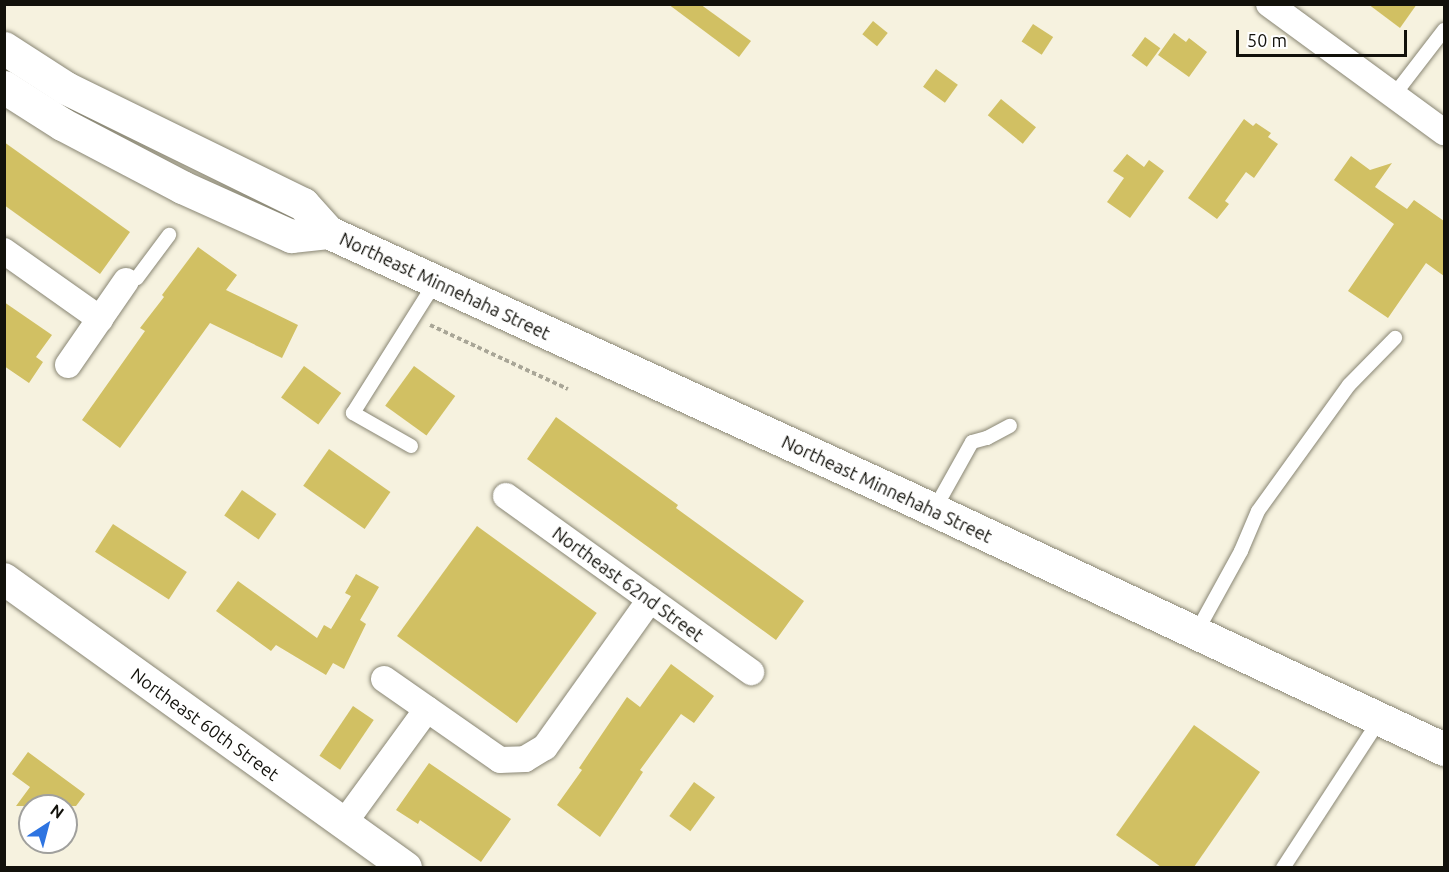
<!DOCTYPE html>
<style>
body{margin:0}
#map{position:relative;width:1449px;height:872px;overflow:hidden;background:#f6f2df;font-family:Ubuntu,sans-serif}
div>[style]{position:absolute}
[style*='--x']{left:calc(var(--x)*1px);top:calc(var(--y)*1px);width:calc(var(--w)*1px);rotate:calc(var(--a)*1deg)}
.building>*{inset:0;background:#d1c063;transform-origin:0 0}
.path>*{height:4px;margin-top:-2px;transform-origin:0;background:repeating-linear-gradient(90deg,#a9a697 0 4.5px,transparent 0 7.5px)}
.roads{filter:drop-shadow(0 0 2px #898674) drop-shadow(0 0 2px #898674)}
.service>*{height:14px;margin:-7px;padding:0 7px;transform-origin:7px;border-radius:7px;background:#fff}
.minor>*{height:26px;margin:-13px;padding:0 13px;transform-origin:13px;border-radius:13px;background:#fff}
.tertiary>*{height:32px;margin:-16px;padding:0 16px;transform-origin:16px;border-radius:16px;background:#fff}
.secondary>*{height:33px;margin:-16.5px;padding:0 16.5px;transform-origin:16.5px;border-radius:16.5px;background:#fff}
span{translate:-50% -50%;white-space:nowrap;text-align:center;line-height:1.15;-webkit-text-stroke:4.5px #fff;paint-order:stroke}
.street-label{font-size:18px;color:#12110b}
.frame{position:absolute;inset:0;border:6px solid #12110b;pointer-events:none}
.north{position:absolute;left:18px;top:794px;width:60px;height:60px;box-sizing:border-box;background:#fff;border:2px solid #a0a09d;border-radius:50%;rotate:36deg;font-size:16px;font-weight:700;line-height:24px;text-align:center;color:#12110b}
.north::after{content:'';display:block;margin:auto;width:21px;height:27px;background:#2e74e1;clip-path:polygon(50% 0,100% 100%,50% 72%,0 100%)}
.scale{position:absolute;left:1236px;top:30px;width:171px;height:27px;box-sizing:border-box;border:3px solid #12110b;border-top:0;padding-left:8px;font-size:18px;line-height:21px;white-space:nowrap;color:#12110b;-webkit-text-stroke:4px #fff;paint-order:stroke}
</style>
<div id="map">
<div class="building">
<i style="clip-path:polygon(668px 4px,700px 4px,751px 41px,739px 57px)"></i>
<i style="clip-path:polygon(1368px 4px,1417px 4px,1400px 28px)"></i>
<i style="left:873px;top:21px;width:19px;height:17px;rotate:39deg"></i>
<i style="left:1033px;top:24px;width:24px;height:21px;rotate:33deg"></i>
<i style="clip-path:polygon(1174px 33px,1186px 42px,1189px 38px,1207px 52px,1189px 77px,1158px 55px)"></i>
<i style="left:1145px;top:37px;width:19px;height:23px;rotate:36deg"></i>
<i style="left:936px;top:69px;width:27px;height:22px;rotate:36deg"></i>
<i style="left:1001px;top:99px;width:45px;height:21px;rotate:39deg"></i>
<i style="clip-path:polygon(1244px 119px,1253px 126px,1256px 123px,1271px 133px,1268px 137px,1278px 144px,1254px 178px,1246px 172px,1225px 201px,1229px 204px,1217px 219px,1188px 198px)"></i>
<i style="clip-path:polygon(4px 142px,130px 232px,100px 274px,4px 205px)"></i>
<i style="clip-path:polygon(1127px 154px,1144px 167px,1149px 160px,1164px 171px,1130px 218px,1107px 202px,1124px 178px,1113px 171px)"></i>
<i style="clip-path:polygon(1351px 156px,1370px 170px,1392px 163px,1375px 187px,1407px 209px,1414px 200px,1444px 221px,1444px 276px,1426px 263px,1388px 318px,1348px 291px,1394px 224px,1334px 180px)"></i>
<i style="clip-path:polygon(198px 247px,237px 275px,226px 290px,298px 325px,282px 358px,210px 323px,120px 448px,82px 420px,145px 331px,140px 328px,164px 297px,162px 295px)"></i>
<i style="clip-path:polygon(4px 302px,52px 335px,36px 357px,43px 362px,29px 383px,4px 366px)"></i>
<i style="left:304px;top:366px;width:46px;height:39px;rotate:36deg"></i>
<i style="left:414px;top:366px;width:51px;height:49px;rotate:36deg"></i>
<i style="clip-path:polygon(556px 417px,678px 505px,676px 508px,804px 601px,776px 640px,527px 459px)"></i>
<i style="left:329px;top:449px;width:75px;height:45px;rotate:35deg"></i>
<i style="left:242px;top:490px;width:42px;height:31px;rotate:35deg"></i>
<i style="left:113px;top:524px;width:88px;height:33px;rotate:33deg"></i>
<i style="left:477px;top:526px;width:148px;height:136px;rotate:36deg"></i>
<i style="clip-path:polygon(356px 574px,379px 587px,360px 620px,366px 624px,344px 669px,333px 663px,326px 675px,276px 645px,271px 651px,216px 611px,238px 581px,317px 638px,324px 625px,331px 629px,351px 596px,345px 593px)"></i>
<i style="clip-path:polygon(671px 664px,714px 696px,694px 723px,681px 714px,640px 770px,643px 772px,600px 837px,557px 805px,582px 770px,579px 768px,627px 697px,640px 707px)"></i>
<i style="left:353px;top:706px;width:25px;height:60px;rotate:34deg"></i>
<i style="clip-path:polygon(1194px 725px,1260px 772px,1194px 867px,1161px 867px,1116px 835px)"></i>
<i style="clip-path:polygon(28px 752px,85px 794px,76px 806px,16px 806px,30px 787px,12px 774px)"></i>
<i style="clip-path:polygon(429px 763px,511px 819px,481px 862px,420px 820px,418px 824px,396px 810px)"></i>
<i style="left:694px;top:782px;width:26px;height:42px;rotate:36deg"></i>
</div>
<div class="path">
<i style="--x:430;--y:325;--w:152;--a:24.9"></i>
</div>
<div class="roads">
<div class="service">
<i style="--x:1394;--y:95;--w:82;--a:-52.4"></i>
<i style="--x:126;--y:281;--w:11;--a:-15"></i>
<i style="--x:137;--y:278;--w:54;--a:-53.3"></i>
<i style="--x:411;--y:446;--w:67;--a:-150.4"></i>
<i style="--x:353;--y:413;--w:156;--a:-57.8"></i>
<i style="--x:934;--y:510;--w:78;--a:-60.8"></i>
<i style="--x:972;--y:442;--w:16;--a:-15"></i>
<i style="--x:987;--y:438;--w:26;--a:-28"></i>
<i style="--x:1196;--y:633;--w:94;--a:-61.2"></i>
<i style="--x:1241;--y:551;--w:43;--a:-67"></i>
<i style="--x:1258;--y:511;--w:155;--a:-54.2"></i>
<i style="--x:1349;--y:385;--w:66;--a:-45.6"></i>
<i style="--x:1283;--y:868;--w:178;--a:-56.9"></i>
</div>
<div class="minor">
<i style="--x:1269;--y:4;--w:217;--a:36.2"></i>
<i style="--x:4;--y:251;--w:118;--a:35.3"></i>
<i style="--x:68;--y:365;--w:102;--a:-55.4"></i>
<i style="--x:506;--y:496;--w:302;--a:35.7"></i>
<i style="--x:384;--y:679;--w:141;--a:34.9"></i>
<i style="--x:500;--y:760;--w:25;--a:-2"></i>
<i style="--x:525;--y:759;--w:23;--a:-31"></i>
<i style="--x:545;--y:747;--w:181;--a:-54.5"></i>
<i style="--x:344;--y:823;--w:141;--a:-53.9"></i>
</div>
<div class="tertiary">
<i style="--x:4;--y:579;--w:495;--a:35.7"></i>
</div>
<div class="secondary">
<i style="--x:4;--y:48;--w:74;--a:32.8"></i>
<i style="--x:66;--y:88;--w:264;--a:26.1"></i>
<i style="--x:303;--y:204;--w:38;--a:48"></i>
<i style="--x:328;--y:232;--w:631;--a:24.62"></i>
<i style="--x:902;--y:495;--w:599;--a:25.11"></i>
<i style="--x:4;--y:87;--w:69;--a:32.5"></i>
<i style="--x:62;--y:124;--w:136;--a:27.7"></i>
<i style="--x:182;--y:187;--w:120;--a:24.2"></i>
<i style="--x:291;--y:236;--w:37;--a:-6"></i>
</div>
</div>
<div class="street-label">
<span style="left:445px;top:286px;rotate:25deg">Northeast Minnehaha Street</span>
<span style="left:887px;top:489px;rotate:25deg">Northeast Minnehaha Street</span>
<span style="left:628px;top:584px;rotate:36deg">Northeast 62nd Street</span>
<span style="left:205px;top:724px;rotate:36deg">Northeast 60th Street</span>
</div>
<div class="frame"></div>
<div class="north">N</div>
<div class="scale">50 m</div>
</div>
